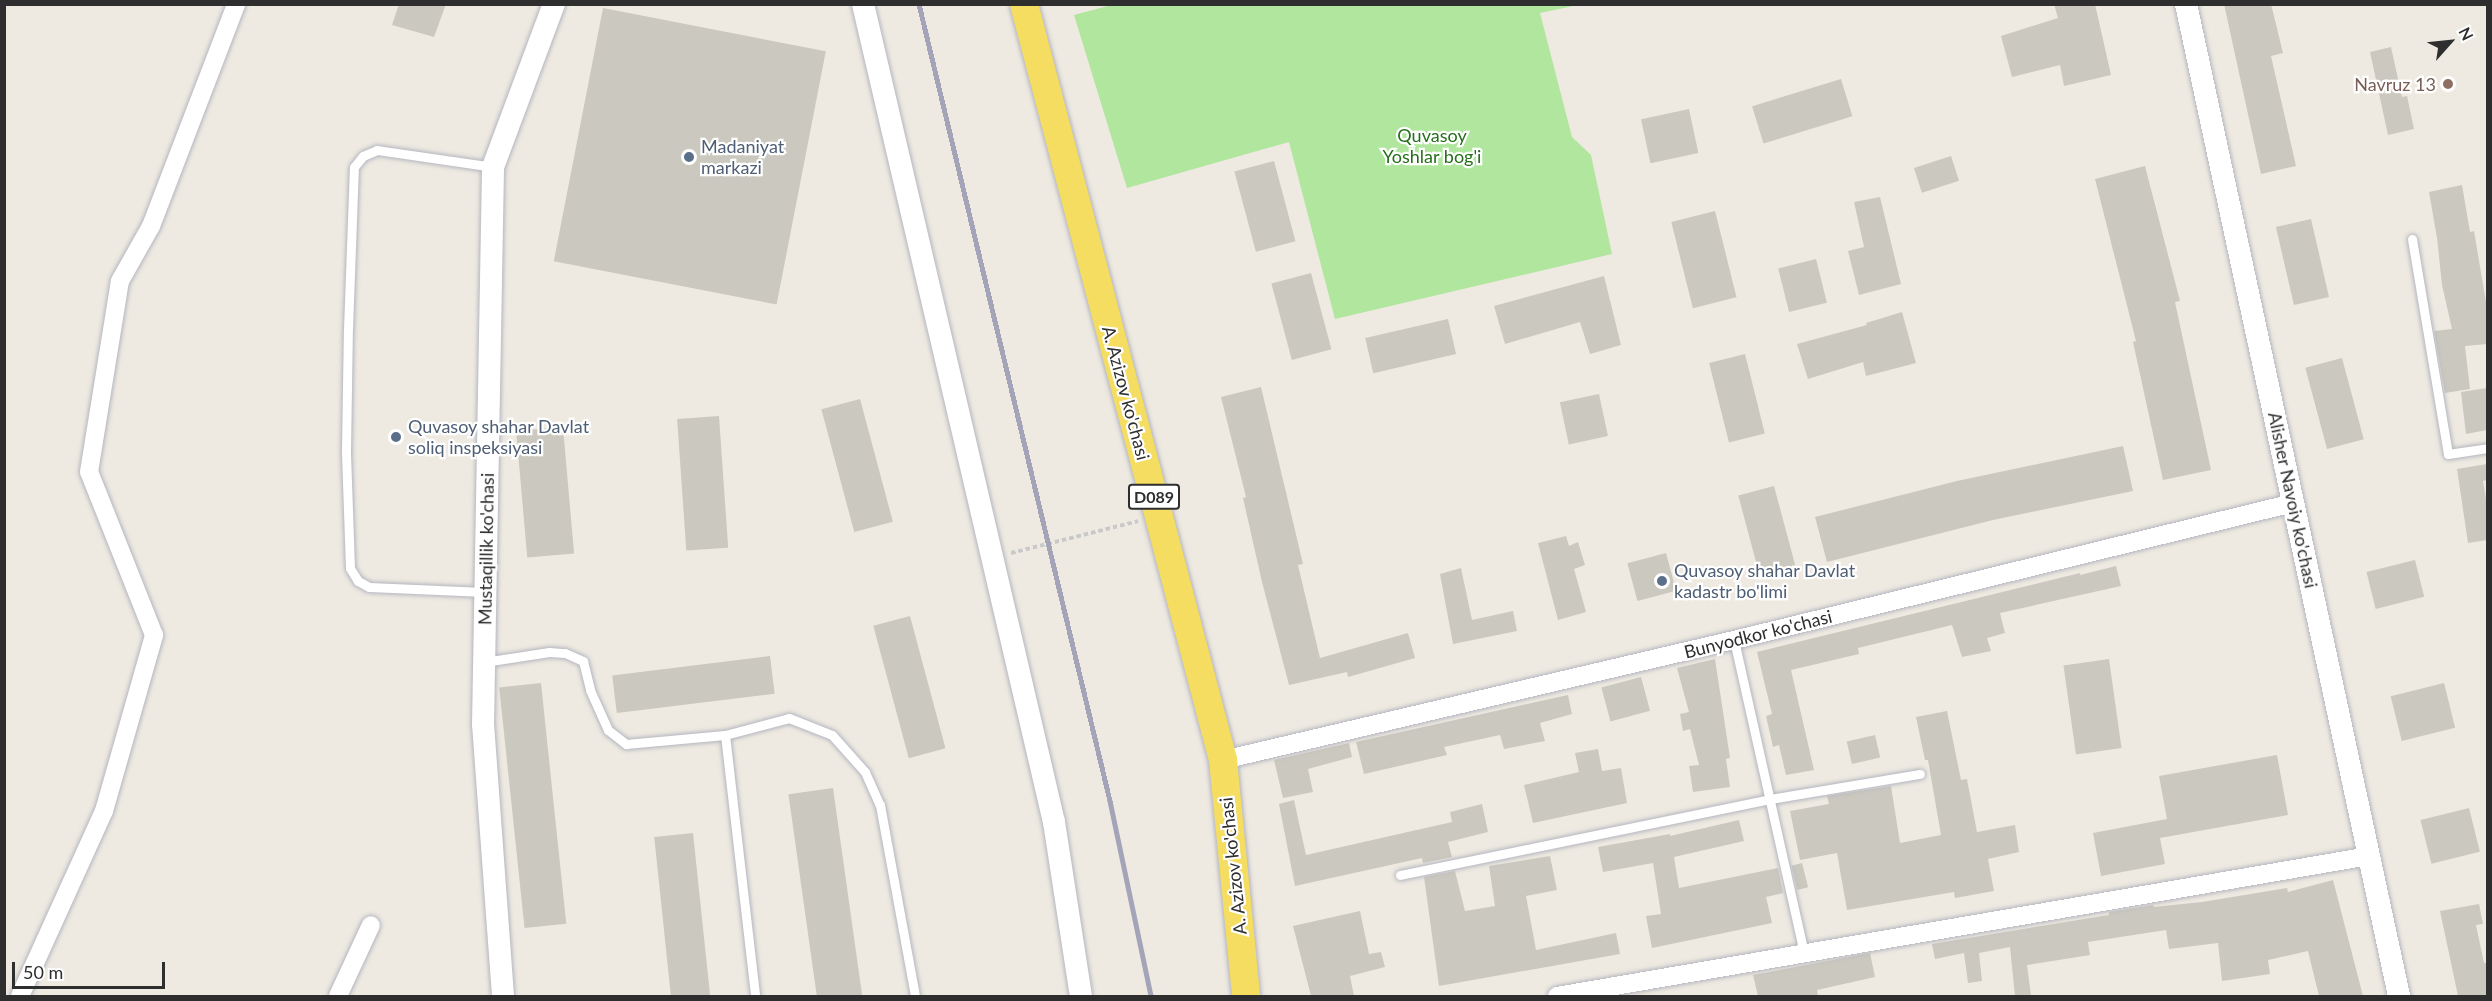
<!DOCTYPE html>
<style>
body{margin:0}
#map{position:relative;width:2492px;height:1001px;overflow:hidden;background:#efeae1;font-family:Lato,sans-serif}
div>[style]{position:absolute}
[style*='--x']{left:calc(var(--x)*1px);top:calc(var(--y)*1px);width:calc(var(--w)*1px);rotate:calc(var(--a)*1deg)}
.green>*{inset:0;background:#b0e69d}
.building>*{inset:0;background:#cbc8bf;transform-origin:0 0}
.path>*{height:4px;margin-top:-2px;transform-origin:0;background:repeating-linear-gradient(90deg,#c9c9c9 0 4.5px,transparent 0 7.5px)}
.roads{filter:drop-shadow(0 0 2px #b4b6c1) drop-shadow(0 0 2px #b4b6c1)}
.service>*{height:9px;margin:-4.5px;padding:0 4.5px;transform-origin:4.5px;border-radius:4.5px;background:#fff}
.minor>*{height:18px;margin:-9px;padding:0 9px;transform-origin:9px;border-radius:9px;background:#fff}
.tertiary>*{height:22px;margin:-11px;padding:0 11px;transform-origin:11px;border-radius:11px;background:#fff}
.primary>*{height:28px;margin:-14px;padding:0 14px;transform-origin:14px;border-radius:14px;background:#f4dd61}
.rail>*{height:4.5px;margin:-2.25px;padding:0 2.25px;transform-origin:2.25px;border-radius:2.25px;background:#a3a4b8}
.dots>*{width:16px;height:16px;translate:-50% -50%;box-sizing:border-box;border:3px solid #fff;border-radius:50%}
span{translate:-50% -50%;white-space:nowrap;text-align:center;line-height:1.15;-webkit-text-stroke:4.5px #fff;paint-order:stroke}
.shield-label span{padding:2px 4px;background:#fff;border:2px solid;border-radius:4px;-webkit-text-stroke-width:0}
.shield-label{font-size:16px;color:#2e2e2e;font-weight:700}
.education-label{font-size:18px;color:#785e54}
.right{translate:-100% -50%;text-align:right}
.park-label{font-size:18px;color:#256f1a}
.service-label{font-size:18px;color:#4e5e75}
.left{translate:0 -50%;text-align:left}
.street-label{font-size:18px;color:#2e2e2e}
.frame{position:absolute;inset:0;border:6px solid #2e2e2e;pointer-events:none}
.north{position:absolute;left:2420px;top:12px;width:60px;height:60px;-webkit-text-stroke:4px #fff;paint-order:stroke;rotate:63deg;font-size:16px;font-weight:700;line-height:24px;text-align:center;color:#2e2e2e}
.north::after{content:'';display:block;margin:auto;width:21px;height:27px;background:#2e2e2e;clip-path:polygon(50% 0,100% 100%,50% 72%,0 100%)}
.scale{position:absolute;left:12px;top:962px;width:153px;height:27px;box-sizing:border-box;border:3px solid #2e2e2e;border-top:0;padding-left:8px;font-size:18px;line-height:21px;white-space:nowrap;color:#2e2e2e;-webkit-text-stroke:4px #fff;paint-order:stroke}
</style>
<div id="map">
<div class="green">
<i style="clip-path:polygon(1115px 4px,1578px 5px,1540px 13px,1572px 137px,1591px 155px,1612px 254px,1335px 319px,1289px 142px,1127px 188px,1074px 15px)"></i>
</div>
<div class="building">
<i style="clip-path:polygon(399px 4px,446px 4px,434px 37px,392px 25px)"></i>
<i style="clip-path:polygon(2054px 4px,2095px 4px,2111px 75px,2064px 86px,2060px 65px,2012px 77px,2001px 36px,2058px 18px)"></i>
<i style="clip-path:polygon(2224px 4px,2271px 4px,2283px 53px,2271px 56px,2296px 166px,2261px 174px)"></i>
<i style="left:603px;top:8px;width:227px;height:258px;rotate:11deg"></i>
<i style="clip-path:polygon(2391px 47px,2402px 97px,2407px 96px,2414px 129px,2388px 135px,2370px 52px)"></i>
<i style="left:1841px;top:79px;width:39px;height:93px;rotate:73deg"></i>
<i style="left:1689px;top:109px;width:45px;height:49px;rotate:78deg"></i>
<i style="left:1951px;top:156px;width:26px;height:39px;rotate:72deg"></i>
<i style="left:1274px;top:161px;width:83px;height:41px;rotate:75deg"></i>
<i style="clip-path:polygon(2145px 166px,2180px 301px,2175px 302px,2211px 470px,2163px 480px,2133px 342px,2136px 341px,2095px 179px)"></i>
<i style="clip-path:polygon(2462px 185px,2470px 232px,2474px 231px,2487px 308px,2487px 344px,2465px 346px,2470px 389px,2445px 393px,2434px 331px,2452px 329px,2442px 285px,2437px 238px,2429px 192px)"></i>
<i style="clip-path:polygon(1880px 197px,1901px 284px,1859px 295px,1848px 251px,1864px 247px,1854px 202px)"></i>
<i style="left:1715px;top:211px;width:89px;height:45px;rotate:76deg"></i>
<i style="left:2311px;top:219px;width:80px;height:36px;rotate:77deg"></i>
<i style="left:1816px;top:259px;width:45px;height:39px;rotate:76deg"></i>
<i style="left:1311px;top:273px;width:79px;height:41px;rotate:75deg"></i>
<i style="clip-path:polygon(1604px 276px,1621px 345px,1590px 354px,1580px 322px,1505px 344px,1494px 306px)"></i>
<i style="clip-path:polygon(1902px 312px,1916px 363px,1866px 376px,1863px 362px,1808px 379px,1797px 344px,1867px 325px,1866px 323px)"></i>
<i style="left:1448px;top:319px;width:36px;height:85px;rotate:77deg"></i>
<i style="left:1745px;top:354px;width:82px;height:37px;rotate:76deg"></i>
<i style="left:2342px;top:358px;width:84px;height:38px;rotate:75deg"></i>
<i style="clip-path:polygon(1261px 387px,1303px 564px,1298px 565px,1320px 658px,1408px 633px,1415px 658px,1348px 677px,1347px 672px,1289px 685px,1262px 582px,1243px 498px,1246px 497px,1221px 397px)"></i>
<i style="clip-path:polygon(2487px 388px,2487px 430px,2466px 434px,2461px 392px)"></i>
<i style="left:1599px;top:394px;width:43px;height:40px;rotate:78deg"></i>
<i style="left:860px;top:399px;width:127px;height:40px;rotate:75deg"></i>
<i style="left:719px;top:416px;width:132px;height:42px;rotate:86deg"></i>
<i style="left:563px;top:427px;width:127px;height:47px;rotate:85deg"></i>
<i style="clip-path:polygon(2123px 446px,2133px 491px,1993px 520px,1827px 562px,1815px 517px,1957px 481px)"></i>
<i style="clip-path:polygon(2487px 464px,2487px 480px,2483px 481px,2487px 505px,2487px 540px,2468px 543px,2457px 469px)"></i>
<i style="left:1774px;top:486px;width:82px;height:37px;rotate:75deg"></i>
<i style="clip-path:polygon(1566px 536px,1569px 546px,1578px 542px,1585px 565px,1574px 569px,1586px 612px,1558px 620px,1538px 543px)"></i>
<i style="left:1666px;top:553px;width:39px;height:40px;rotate:75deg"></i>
<i style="left:2415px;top:560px;width:38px;height:50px;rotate:76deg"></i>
<i style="clip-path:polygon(2116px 566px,2121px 586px,2000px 613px,2005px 633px,1987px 638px,1991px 651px,1962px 657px,1952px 625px,1858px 648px,1859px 654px,1791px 670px,1814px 770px,1786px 775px,1779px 745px,1773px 747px,1766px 716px,1772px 714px,1757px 652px,2080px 573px,2080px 575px)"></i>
<i style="clip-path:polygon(1461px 568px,1472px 620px,1513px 611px,1517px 631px,1453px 644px,1440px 574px)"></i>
<i style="left:910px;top:616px;width:137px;height:38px;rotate:75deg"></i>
<i style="left:770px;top:656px;width:38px;height:159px;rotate:83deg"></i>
<i style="clip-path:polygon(1715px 659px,1730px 758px,1726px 759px,1730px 787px,1693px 792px,1689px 766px,1699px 765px,1690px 729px,1683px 731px,1680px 714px,1689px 712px,1677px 668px)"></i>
<i style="left:2109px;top:659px;width:90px;height:46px;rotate:82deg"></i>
<i style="left:1641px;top:677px;width:35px;height:41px;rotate:75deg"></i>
<i style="left:541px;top:683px;width:242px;height:42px;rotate:84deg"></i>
<i style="left:2444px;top:683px;width:46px;height:55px;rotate:76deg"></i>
<i style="clip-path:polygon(1568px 695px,1572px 714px,1540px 723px,1545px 741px,1504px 749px,1500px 735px,1444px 747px,1447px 755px,1364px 774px,1356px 742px)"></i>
<i style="clip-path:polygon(1947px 711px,1961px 780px,1967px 779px,1977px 832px,2015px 825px,2019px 852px,1988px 859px,1994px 891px,1955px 898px,1954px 892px,1847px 910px,1837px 853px,1800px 860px,1790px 811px,1829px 804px,1827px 796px,1891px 786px,1900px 843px,1941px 835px,1928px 760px,1925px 760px,1916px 717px)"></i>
<i style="left:1875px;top:735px;width:23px;height:29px;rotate:77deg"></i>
<i style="clip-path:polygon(1349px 743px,1352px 757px,1308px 769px,1313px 792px,1283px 798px,1274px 760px)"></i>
<i style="clip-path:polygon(1598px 749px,1602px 771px,1621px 768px,1627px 803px,1533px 823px,1524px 785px,1579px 772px,1575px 753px)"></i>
<i style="clip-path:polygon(2277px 755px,2288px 815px,2160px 838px,2165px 864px,2101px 876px,2093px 833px,2167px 819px,2159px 776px)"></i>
<i style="left:833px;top:788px;width:210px;height:45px;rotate:82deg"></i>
<i style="clip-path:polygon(1294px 800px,1306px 855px,1452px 822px,1450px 812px,1482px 804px,1488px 832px,1448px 842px,1452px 857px,1423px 863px,1422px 858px,1295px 886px,1279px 804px)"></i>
<i style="left:2469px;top:808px;width:45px;height:50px;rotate:76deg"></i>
<i style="clip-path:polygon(1739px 820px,1744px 841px,1674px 857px,1679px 888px,1778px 868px,1783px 893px,1766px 897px,1772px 923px,1652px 948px,1646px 916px,1661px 914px,1653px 863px,1603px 872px,1598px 847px,1670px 834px,1670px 836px)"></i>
<i style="left:693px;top:833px;width:164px;height:39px;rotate:84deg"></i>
<i style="clip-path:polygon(1550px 856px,1557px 890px,1526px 896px,1536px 950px,1616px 933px,1620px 954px,1439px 986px,1424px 877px,1455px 871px,1465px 911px,1495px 906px,1489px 866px)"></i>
<i style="left:1802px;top:863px;width:25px;height:11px;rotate:76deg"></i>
<i style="clip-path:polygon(2333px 880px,2363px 996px,2319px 996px,2308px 951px,2268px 960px,2270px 974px,2222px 981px,2218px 943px,2169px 949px,2166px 930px,2088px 942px,2090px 955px,2027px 965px,2031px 996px,2015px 996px,2010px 947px,1979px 953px,1982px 981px,1968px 983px,1964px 953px,1935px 959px,1932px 944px,2109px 915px,2109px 912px,2147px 906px,2153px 905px,2154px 907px,2202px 902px,2287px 888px,2288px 892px)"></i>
<i style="clip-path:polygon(2479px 904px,2483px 924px,2476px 925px,2484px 963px,2487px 963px,2487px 996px,2458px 996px,2440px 911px)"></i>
<i style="clip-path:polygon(1360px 911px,1369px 954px,1381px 952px,1385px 967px,1350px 976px,1354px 996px,1311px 996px,1293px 926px)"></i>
<i style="clip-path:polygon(1870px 953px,1875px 977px,1817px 990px,1818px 996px,1758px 996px,1753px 975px)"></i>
</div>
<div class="path">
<i style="--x:1011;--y:553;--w:131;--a:-14.1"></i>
</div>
<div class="roads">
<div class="service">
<i style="--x:2412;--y:239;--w:218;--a:80.5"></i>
<i style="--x:2448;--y:454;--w:40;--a:-8.5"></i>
<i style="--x:484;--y:592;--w:115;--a:-177.5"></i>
<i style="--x:369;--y:587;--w:13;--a:-151"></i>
<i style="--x:358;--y:581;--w:15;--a:-122"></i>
<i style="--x:350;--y:568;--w:117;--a:-92"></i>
<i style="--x:346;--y:451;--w:122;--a:-89.1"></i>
<i style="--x:348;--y:329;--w:162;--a:-87.9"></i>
<i style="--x:354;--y:167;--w:14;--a:-51"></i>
<i style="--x:363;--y:156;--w:15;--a:-23"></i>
<i style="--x:377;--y:150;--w:117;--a:8.3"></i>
<i style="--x:1734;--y:640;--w:322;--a:77.4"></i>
<i style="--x:484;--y:662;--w:66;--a:-8.7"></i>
<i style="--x:549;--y:652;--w:16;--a:4"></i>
<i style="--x:565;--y:653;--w:20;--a:24"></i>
<i style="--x:583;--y:661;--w:30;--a:76"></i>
<i style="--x:590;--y:690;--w:44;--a:65.8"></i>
<i style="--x:608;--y:730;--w:23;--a:38"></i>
<i style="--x:626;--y:744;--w:99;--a:-5.2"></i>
<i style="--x:725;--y:735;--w:66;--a:-14.9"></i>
<i style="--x:789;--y:718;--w:46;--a:21.6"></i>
<i style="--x:832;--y:735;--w:50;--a:48.3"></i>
<i style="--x:865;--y:772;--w:36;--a:66"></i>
<i style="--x:880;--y:805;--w:194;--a:79.6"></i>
<i style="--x:725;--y:735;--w:263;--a:83.4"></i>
<i style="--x:1400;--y:875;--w:378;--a:-11.6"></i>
<i style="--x:1770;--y:799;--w:152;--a:-9.5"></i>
</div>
<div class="minor">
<i style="--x:1223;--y:760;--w:525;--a:-13.22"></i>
<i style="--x:1734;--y:640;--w:576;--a:-13.77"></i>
<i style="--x:20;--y:996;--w:203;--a:-65.6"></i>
<i style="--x:104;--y:811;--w:183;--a:-74.1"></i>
<i style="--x:154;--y:635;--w:175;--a:-111.7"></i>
<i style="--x:89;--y:472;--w:193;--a:-80.8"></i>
<i style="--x:120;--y:281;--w:63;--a:-60.6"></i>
<i style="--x:151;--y:226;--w:238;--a:-69"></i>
<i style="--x:338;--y:996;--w:78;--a:-65.1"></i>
<i style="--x:1557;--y:996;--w:824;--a:-9.78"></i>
</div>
<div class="tertiary">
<i style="--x:863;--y:4;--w:840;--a:76.86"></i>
<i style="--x:1054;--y:822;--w:176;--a:81.2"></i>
<i style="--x:2186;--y:4;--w:1015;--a:77.88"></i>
<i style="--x:503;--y:996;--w:272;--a:-94.2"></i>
<i style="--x:483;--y:725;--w:558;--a:-88.97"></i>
<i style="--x:493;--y:167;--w:174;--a:-69.5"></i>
</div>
<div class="primary">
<i style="--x:1024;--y:4;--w:782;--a:75.25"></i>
<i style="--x:1223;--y:760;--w:237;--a:84.4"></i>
</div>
</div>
<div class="rail">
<i style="--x:919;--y:4;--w:820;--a:76.52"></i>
<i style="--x:1110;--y:801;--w:199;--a:78.1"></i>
</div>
<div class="dots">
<i style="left:2448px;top:84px;background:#8d6e63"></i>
<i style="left:689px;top:157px;background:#5c6f8a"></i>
<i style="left:396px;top:437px;background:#5c6f8a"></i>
<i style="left:1662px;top:581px;background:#5c6f8a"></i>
</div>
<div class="shield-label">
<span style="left:1154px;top:497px">D089</span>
</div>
<div class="education-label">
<span class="right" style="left:2436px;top:84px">Navruz 13</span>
</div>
<div class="park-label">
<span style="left:1432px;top:146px">Quvasoy<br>Yoshlar bog'i</span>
</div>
<div class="service-label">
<span class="left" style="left:701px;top:157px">Madaniyat<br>markazi</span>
<span class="left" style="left:408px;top:437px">Quvasoy shahar Davlat<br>soliq inspeksiyasi</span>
<span class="left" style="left:1674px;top:581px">Quvasoy shahar Davlat<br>kadastr bo'limi</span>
</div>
<div class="street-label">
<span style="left:1126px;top:393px;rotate:75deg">A. Azizov ko'chasi</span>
<span style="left:2293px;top:500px;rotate:78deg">Alisher Navoiy ko'chasi</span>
<span style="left:486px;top:549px;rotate:-89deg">Mustaqillik ko'chasi</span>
<span style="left:1758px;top:634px;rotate:-14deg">Bunyodkor ko'chasi</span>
<span style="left:1233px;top:866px;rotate:-96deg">A. Azizov ko'chasi</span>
</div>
<div class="frame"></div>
<div class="north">N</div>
<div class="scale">50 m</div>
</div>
